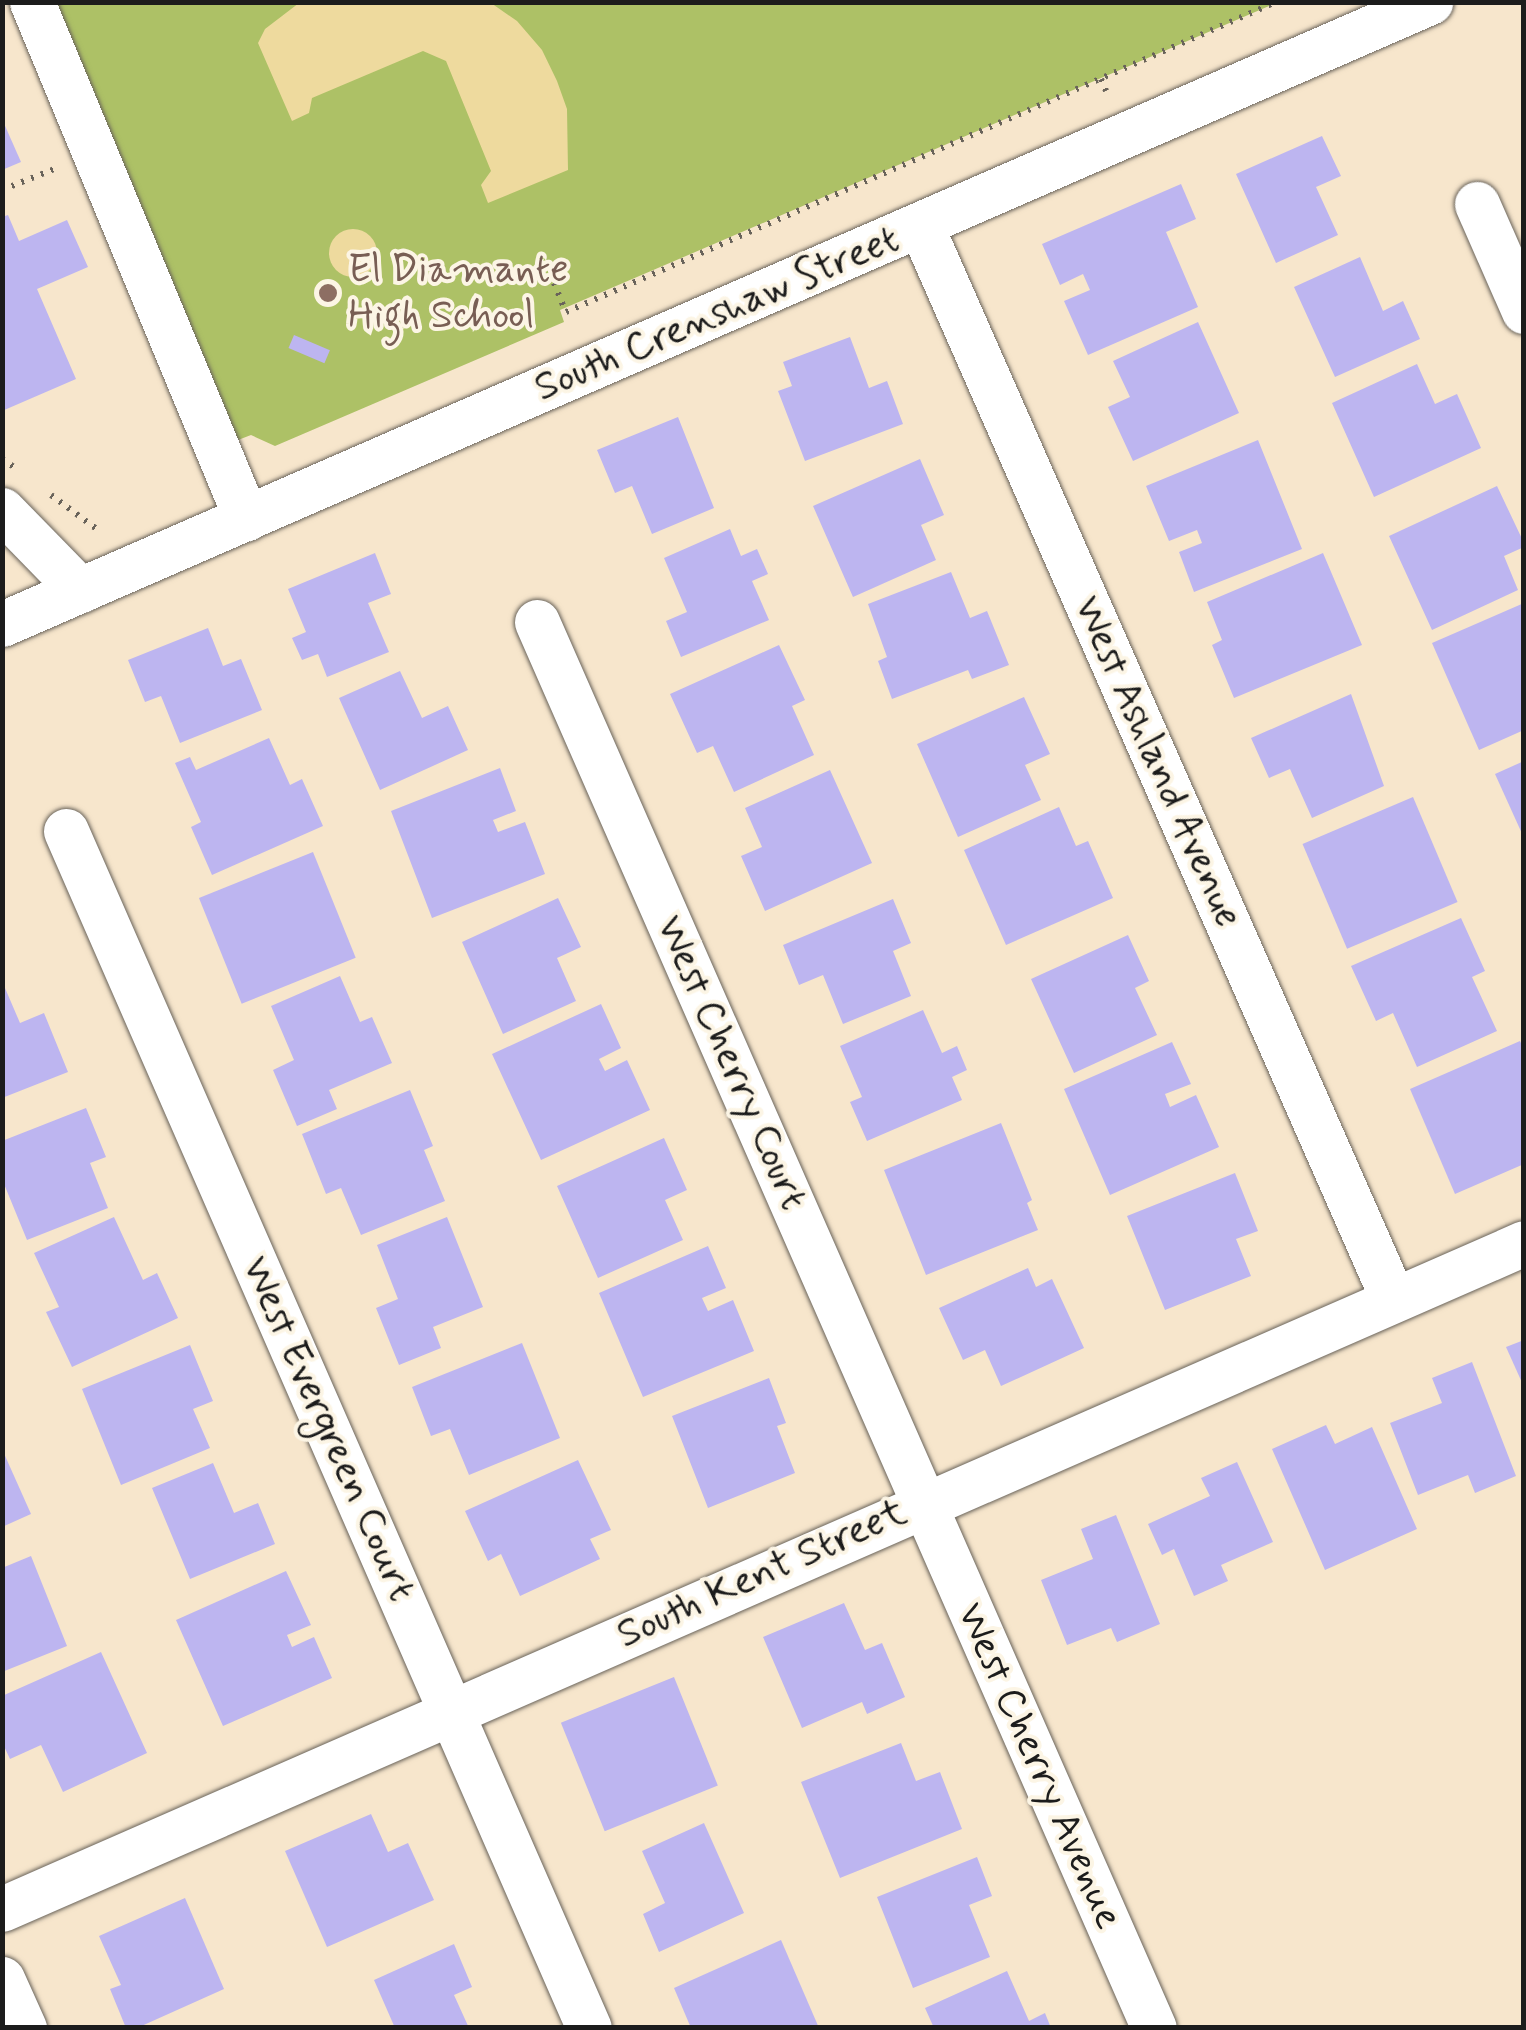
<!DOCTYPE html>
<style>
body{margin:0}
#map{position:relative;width:1526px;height:2030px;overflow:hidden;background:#f7e6cc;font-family:Mynerve,sans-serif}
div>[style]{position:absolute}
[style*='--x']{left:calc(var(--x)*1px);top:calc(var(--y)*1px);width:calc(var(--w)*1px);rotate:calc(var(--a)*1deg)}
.green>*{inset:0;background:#adc166}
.sand>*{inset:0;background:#eeda9e}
.round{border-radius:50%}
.building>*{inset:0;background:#bdb5f0;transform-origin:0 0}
.path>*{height:6px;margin-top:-3px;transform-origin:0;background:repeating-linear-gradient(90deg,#69635a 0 2.5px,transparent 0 10.5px)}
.roads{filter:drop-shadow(0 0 2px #69635a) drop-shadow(0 0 2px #69635a)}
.minor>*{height:45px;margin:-22.5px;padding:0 22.5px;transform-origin:22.5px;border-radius:22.5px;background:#fff}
.dots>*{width:28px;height:28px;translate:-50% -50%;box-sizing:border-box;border:5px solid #fcf5e5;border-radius:50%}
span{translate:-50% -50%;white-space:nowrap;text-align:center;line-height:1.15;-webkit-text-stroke:8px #fcf5e5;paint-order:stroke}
.education-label{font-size:40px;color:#785e54}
.left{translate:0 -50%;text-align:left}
.street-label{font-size:40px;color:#1c1c1c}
.frame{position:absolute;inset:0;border:5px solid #1c1c1c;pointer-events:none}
</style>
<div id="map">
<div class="green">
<i style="clip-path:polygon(48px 3px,1276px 3px,560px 310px,564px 322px,275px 446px,251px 435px,238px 440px)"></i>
</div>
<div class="sand">
<i style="clip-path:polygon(299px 3px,491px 3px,517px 21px,542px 50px,557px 81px,567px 109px,568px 170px,488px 203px,481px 185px,491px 171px,446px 61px,423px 51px,312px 98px,309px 113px,292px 121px,258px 43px,265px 29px)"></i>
<i class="round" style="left:329px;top:229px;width:48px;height:48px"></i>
</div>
<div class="building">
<i style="clip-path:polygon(2px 119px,21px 162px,2px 170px)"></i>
<i style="clip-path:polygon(1322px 136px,1341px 176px,1316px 187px,1338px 235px,1276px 263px,1236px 174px)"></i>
<i style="clip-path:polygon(1181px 184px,1196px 219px,1166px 232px,1198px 307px,1088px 355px,1064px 301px,1090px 290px,1083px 274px,1060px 285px,1042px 244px)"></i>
<i style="clip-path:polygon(8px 215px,19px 241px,67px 220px,88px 267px,37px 289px,76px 379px,2px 411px,2px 217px)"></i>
<i style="clip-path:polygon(1360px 257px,1383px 311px,1403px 301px,1420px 339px,1335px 377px,1294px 287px)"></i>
<i style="clip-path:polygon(1198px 322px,1239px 413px,1133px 461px,1108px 407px,1130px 397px,1113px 361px)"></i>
<i style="left:294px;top:335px;width:39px;height:14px;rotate:23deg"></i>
<i style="clip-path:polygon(850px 337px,869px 388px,887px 381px,903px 424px,805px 461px,778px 391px,792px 386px,783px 362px)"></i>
<i style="clip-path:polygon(1417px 364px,1435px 404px,1457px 394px,1481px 448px,1374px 497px,1332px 403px)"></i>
<i style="clip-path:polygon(678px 417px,714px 508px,652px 534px,632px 486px,615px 493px,597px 450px)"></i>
<i style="clip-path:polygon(1258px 440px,1302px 549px,1194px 592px,1179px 552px,1202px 543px,1197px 530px,1169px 541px,1146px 486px)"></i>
<i style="clip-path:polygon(920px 459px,944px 515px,921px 525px,936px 560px,853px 597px,813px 506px)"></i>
<i style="clip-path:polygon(1497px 486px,1524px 543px,1524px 547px,1504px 556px,1518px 590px,1432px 630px,1389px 536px)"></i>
<i style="clip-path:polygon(730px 529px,741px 556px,757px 549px,768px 574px,752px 581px,769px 620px,681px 657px,666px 621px,687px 612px,664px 558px)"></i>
<i style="clip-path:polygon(375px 553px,391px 594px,368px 603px,389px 652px,327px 677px,318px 654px,302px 660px,292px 638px,306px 632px,288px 589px)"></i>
<i style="clip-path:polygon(1323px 553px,1362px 645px,1234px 698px,1212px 645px,1222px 640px,1207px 602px)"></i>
<i style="clip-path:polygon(951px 572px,970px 618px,987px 611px,1009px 665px,972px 679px,968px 670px,892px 699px,878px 661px,887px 657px,868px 604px)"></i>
<i style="clip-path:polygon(1524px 603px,1524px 730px,1479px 750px,1432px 643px)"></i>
<i style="clip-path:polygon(208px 628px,223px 666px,241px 659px,262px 710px,180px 743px,161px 696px,145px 702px,128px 660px)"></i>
<i style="clip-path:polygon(779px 645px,805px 700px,792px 706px,814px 755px,734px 792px,713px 746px,697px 753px,670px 694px)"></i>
<i style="clip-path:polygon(400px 671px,422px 718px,448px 706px,468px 750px,380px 790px,339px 698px)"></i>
<i style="clip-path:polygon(1351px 694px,1384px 786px,1312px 818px,1290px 769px,1269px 778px,1251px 738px)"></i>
<i style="clip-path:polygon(1024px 697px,1050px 754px,1025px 765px,1041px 800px,958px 837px,917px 744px)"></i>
<i style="clip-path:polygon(269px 738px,290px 785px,302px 779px,323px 826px,212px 875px,191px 827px,201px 822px,175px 763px,190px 757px,196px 770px)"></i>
<i style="clip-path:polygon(1524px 761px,1524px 838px,1495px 774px)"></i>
<i style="clip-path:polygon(500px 768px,516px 811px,493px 820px,498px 832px,525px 822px,545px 874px,432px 918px,391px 811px)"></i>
<i style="clip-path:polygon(830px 770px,872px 863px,765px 911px,741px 856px,762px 847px,745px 808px)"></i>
<i style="left:1413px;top:797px;width:114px;height:120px;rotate:67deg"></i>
<i style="clip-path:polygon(1059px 807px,1076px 846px,1088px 841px,1113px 898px,1006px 945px,964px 850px)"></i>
<i style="left:313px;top:852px;width:114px;height:123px;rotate:68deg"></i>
<i style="clip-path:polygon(558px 898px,581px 947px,557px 958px,576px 1001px,503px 1034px,462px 942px)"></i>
<i style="clip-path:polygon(893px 899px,911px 943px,893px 951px,911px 996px,843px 1024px,823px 975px,799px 985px,783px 945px)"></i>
<i style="clip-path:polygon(1461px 918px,1485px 971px,1472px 977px,1497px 1031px,1417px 1067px,1393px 1013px,1376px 1021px,1351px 966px)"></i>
<i style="clip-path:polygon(1128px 935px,1149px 981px,1135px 988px,1157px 1035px,1074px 1073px,1031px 979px)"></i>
<i style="clip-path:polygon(340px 976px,360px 1022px,372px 1017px,392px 1063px,329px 1090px,337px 1109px,297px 1126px,273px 1070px,294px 1060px,271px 1006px)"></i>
<i style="clip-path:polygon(2px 981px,20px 1023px,44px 1013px,68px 1072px,2px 1098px)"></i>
<i style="clip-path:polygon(601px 1004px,621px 1048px,599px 1059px,605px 1071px,627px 1060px,650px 1110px,541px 1160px,492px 1054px)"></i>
<i style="clip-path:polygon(923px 1010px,942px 1053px,957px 1046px,967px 1070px,952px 1077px,962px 1100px,867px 1141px,850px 1102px,862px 1097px,840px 1046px)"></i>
<i style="clip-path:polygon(1520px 1041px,1524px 1050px,1524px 1164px,1455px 1194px,1410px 1089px)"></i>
<i style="clip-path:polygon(1172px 1042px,1191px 1084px,1165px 1094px,1170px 1107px,1196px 1095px,1219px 1147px,1110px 1195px,1064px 1089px)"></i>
<i style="clip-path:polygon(410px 1090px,433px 1146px,424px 1150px,445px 1201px,361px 1235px,341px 1188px,326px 1194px,302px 1134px)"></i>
<i style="clip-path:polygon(86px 1108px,106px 1157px,90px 1163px,108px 1208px,27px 1240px,2px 1179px,2px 1141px)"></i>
<i style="clip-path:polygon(1001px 1123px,1032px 1200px,1027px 1203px,1038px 1230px,926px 1275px,884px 1170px)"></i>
<i style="clip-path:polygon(664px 1138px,687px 1190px,665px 1200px,683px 1240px,598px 1278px,557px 1186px)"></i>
<i style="clip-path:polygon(1235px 1173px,1258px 1231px,1236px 1239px,1251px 1276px,1165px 1310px,1127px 1216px)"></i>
<i style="clip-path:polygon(114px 1217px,143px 1280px,157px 1273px,178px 1318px,72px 1367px,46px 1312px,59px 1307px,34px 1253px)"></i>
<i style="clip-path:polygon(447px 1217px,483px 1307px,433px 1327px,441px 1348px,399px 1365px,376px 1308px,398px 1299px,377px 1245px)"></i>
<i style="clip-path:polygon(708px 1246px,726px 1288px,702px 1298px,708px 1311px,733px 1300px,754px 1351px,643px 1397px,599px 1293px)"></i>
<i style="clip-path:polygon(1028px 1268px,1036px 1287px,1052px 1279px,1084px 1348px,1001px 1386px,985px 1350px,963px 1360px,939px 1308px)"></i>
<i style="clip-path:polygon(1524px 1340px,1524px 1387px,1506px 1347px)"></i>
<i style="clip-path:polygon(522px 1343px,560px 1438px,469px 1475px,450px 1429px,431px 1436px,412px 1387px)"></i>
<i style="clip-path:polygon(190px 1345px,213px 1401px,193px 1409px,210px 1448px,121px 1485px,82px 1389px)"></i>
<i style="clip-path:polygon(1472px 1362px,1516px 1476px,1475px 1493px,1468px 1475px,1418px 1495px,1390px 1423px,1442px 1403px,1432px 1378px)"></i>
<i style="clip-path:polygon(769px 1378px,786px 1423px,777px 1426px,795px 1473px,708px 1508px,672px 1416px)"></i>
<i style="clip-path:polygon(1326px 1425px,1335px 1444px,1372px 1427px,1417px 1529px,1325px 1570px,1272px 1449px)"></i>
<i style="clip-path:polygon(2px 1449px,31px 1514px,2px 1527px)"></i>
<i style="clip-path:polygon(578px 1460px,611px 1530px,590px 1539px,600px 1559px,520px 1596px,501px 1554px,488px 1561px,465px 1511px)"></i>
<i style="clip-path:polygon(1237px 1462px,1273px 1542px,1221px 1565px,1228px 1581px,1194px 1596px,1174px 1549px,1162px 1555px,1148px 1524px,1210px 1496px,1201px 1478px)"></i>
<i style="clip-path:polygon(213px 1463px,234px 1513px,258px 1503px,275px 1544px,190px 1579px,152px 1488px)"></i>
<i style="clip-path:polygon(1116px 1515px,1160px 1624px,1117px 1642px,1111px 1628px,1067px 1645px,1041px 1580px,1093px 1559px,1081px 1529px)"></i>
<i style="clip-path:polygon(31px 1556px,67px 1646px,2px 1672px,2px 1568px)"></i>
<i style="clip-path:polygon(286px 1571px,311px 1625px,287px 1635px,292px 1647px,314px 1637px,332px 1678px,223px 1726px,176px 1620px)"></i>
<i style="clip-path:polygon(844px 1603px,865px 1650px,882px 1643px,905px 1697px,867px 1714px,862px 1702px,802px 1728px,763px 1637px)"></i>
<i style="clip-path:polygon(101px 1652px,147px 1753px,63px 1792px,41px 1745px,10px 1759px,2px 1742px,2px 1696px)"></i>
<i style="left:674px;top:1677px;width:117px;height:122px;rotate:68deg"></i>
<i style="clip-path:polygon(901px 1743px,916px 1781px,940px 1772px,962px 1829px,840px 1878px,801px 1782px)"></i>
<i style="clip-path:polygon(371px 1814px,388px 1852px,408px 1843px,434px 1900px,327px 1947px,285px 1851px)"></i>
<i style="clip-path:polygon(704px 1823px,744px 1913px,659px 1952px,643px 1914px,665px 1903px,642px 1851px)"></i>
<i style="clip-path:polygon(977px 1857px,992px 1896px,969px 1905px,990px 1957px,913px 1988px,877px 1897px)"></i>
<i style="clip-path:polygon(185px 1898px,224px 1989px,137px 2028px,126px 2028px,110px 1989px,121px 1985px,99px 1936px)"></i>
<i style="clip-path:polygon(781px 1940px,819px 2028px,691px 2028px,674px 1988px)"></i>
<i style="clip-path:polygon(454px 1944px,472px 1987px,454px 1995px,469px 2028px,395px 2028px,374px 1980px)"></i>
<i style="clip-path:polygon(1007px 1971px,1029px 2021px,1045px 2013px,1051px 2028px,934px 2028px,925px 2008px)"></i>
</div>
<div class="path">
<i style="--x:1101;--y:79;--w:13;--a:67"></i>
<i style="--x:2;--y:190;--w:59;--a:-21.8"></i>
<i style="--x:554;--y:283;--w:31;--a:68"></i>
<i style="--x:566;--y:312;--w:775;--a:-23.59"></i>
<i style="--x:2;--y:459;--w:18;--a:34"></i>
<i style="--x:51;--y:495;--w:59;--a:36.7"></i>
</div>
<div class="roads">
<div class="minor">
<i style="--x:32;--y:2;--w:559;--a:67.47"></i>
<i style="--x:1477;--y:204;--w:117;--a:66.3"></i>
<i style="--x:921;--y:226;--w:1172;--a:66.26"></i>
<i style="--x:2;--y:510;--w:112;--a:45.7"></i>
<i style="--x:537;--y:622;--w:1535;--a:66.31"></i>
<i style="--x:2;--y:624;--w:1558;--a:-23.54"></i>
<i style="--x:66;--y:831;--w:1306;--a:66.4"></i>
<i style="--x:2;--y:1909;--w:1661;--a:-23.63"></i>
<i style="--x:2;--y:1979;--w:54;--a:65.8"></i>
</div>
</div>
<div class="dots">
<i style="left:328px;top:293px;background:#8d6e63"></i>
</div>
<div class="education-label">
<span class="left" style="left:348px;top:293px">El Diamante<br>High School</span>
</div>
<div class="street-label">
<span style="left:717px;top:314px;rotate:-23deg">South Crenshaw Street</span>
<span style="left:1157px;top:762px;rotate:66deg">West Ashland Avenue</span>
<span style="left:731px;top:1063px;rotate:66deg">West Cherry Court</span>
<span style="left:328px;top:1429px;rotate:66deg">West Evergreen Court</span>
<span style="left:762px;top:1574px;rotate:-24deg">South Kent Street</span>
<span style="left:1039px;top:1766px;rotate:66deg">West Cherry Avenue</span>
</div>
<div class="frame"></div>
</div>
